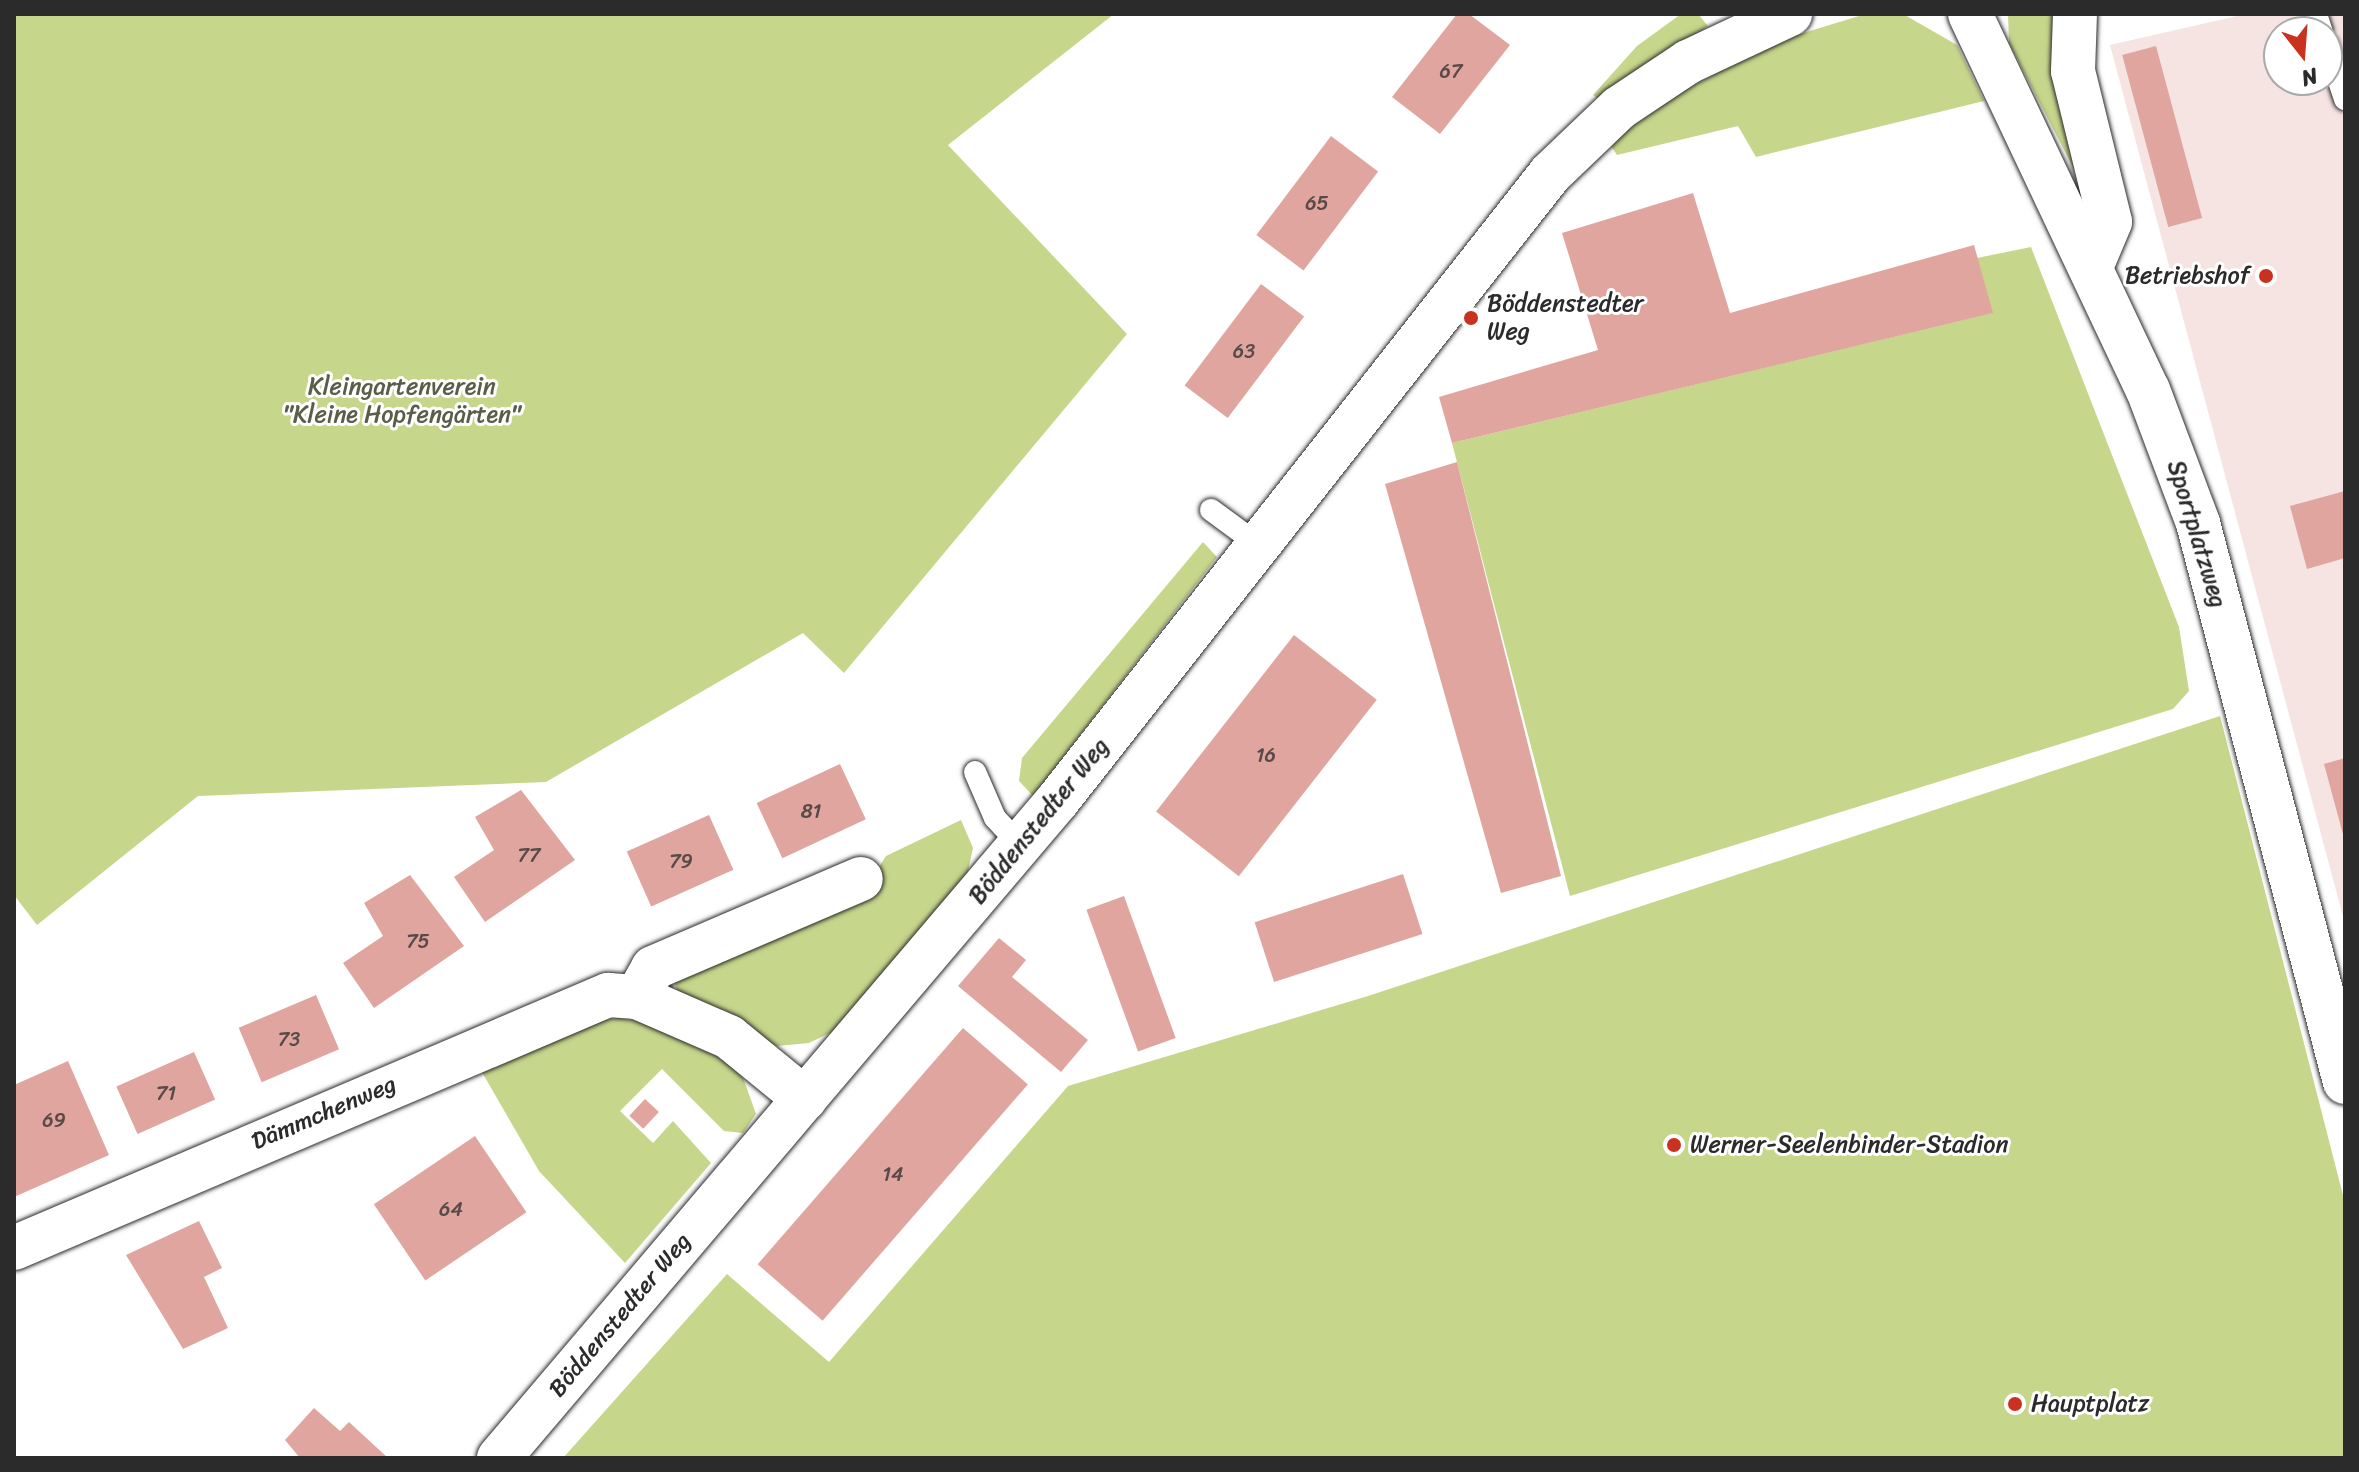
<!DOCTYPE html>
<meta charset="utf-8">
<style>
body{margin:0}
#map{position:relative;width:2359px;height:1472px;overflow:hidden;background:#fff;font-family:Sriracha,sans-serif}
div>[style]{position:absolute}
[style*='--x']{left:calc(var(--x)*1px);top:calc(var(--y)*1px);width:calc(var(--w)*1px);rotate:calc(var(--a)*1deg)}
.built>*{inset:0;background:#f5e4e2}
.green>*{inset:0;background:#c6d68b}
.building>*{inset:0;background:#dfa59e;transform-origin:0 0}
.roads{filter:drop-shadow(0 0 2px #2b2b2b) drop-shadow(0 0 2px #2b2b2b)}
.lane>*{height:22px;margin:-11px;padding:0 11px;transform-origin:11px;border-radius:11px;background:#fff}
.street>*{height:44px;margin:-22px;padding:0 22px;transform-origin:22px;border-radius:22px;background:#fff}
.secondary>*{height:44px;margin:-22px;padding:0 22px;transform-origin:22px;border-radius:22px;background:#fff}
.dots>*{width:22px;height:22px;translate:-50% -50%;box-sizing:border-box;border:4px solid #fff;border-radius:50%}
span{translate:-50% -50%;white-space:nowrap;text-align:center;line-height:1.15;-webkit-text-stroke:6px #fff;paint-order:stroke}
.number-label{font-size:20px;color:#584a48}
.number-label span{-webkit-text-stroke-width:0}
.poi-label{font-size:24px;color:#2b2b2b}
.right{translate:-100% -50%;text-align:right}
.left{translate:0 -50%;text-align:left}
.park-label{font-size:24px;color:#5a5e48}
.street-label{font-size:24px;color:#2b2b2b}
.frame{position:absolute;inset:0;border:16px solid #2b2b2b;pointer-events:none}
.north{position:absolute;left:2263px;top:16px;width:80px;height:80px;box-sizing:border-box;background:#fff;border:2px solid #aaa;border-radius:50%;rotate:163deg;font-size:22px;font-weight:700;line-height:32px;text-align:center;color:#2b2b2b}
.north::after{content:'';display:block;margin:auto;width:28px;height:36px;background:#c8321e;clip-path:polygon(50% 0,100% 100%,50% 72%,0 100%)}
</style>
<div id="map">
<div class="built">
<i style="clip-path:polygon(evenodd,2246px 14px,2345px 14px,2345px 924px,2110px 45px,2246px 14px,2279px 32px,2327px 32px,2327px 80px,2279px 80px,2279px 32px)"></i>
</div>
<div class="green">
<i style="clip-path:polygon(14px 14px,1114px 14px,948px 145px,1127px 334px,844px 673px,803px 633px,546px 782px,198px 796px,37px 925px,14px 895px)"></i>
<i style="clip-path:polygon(1681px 14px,1698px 14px,1708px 26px,1600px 100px,1593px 95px,1637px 46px)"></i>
<i style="clip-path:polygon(1903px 14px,1957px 45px,1984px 101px,1756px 157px,1738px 126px,1617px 155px,1609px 143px,1681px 92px,1774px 42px,1859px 16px)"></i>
<i style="clip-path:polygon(2053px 14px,2078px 177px,2009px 43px,2008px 14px)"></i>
<i style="clip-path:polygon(2031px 247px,2179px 627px,2189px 691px,2173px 709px,1570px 896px,1452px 443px,1992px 313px,1977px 258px)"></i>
<i style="clip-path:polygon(1203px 542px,1217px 557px,1033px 796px,1019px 781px,1022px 758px)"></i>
<i style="clip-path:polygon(2220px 716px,2345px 1203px,2345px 1458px,563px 1458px,727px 1274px,829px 1362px,1068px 1086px,1368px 996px)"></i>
<i style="clip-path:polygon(961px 820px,973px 848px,967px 876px,838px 1029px,809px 1043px,777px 1046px,678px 993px,674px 981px,868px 884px,886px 856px)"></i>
<i style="clip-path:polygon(618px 1018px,687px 1029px,736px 1058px,756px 1114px,743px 1133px,724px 1131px,662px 1069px,620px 1111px,653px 1143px,673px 1121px,711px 1163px,625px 1263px,539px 1171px,479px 1067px,579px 1024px)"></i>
</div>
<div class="building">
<i style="clip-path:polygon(1457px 14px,1469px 14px,1510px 45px,1440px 134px,1392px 97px)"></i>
<i style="left:2156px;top:46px;width:178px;height:35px;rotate:75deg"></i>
<i style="left:1331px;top:136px;width:59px;height:124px;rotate:37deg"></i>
<i style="clip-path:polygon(1693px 193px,1730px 313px,1974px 245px,1993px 313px,1452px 443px,1439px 397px,1598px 350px,1562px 233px)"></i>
<i style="left:1261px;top:284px;width:54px;height:127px;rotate:37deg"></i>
<i style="clip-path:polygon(1457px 462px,1561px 876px,1501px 893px,1385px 484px)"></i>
<i style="clip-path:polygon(2345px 491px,2345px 558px,2307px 569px,2290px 506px)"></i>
<i style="left:1294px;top:635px;width:105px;height:224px;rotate:38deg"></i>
<i style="clip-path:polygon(2345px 758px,2345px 837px,2344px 838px,2324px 764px)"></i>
<i style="left:840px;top:764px;width:61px;height:92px;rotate:65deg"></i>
<i style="clip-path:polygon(521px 790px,575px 860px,485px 922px,454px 877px,494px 850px,475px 817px)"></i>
<i style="left:709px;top:815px;width:60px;height:90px;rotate:66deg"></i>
<i style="left:1403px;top:874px;width:63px;height:156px;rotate:72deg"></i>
<i style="clip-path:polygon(410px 875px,464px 946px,374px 1008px,343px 963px,383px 936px,364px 903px)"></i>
<i style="left:1124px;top:896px;width:151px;height:40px;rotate:70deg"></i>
<i style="clip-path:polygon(999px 938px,1026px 960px,1012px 977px,1088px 1040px,1061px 1072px,958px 986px)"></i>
<i style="left:316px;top:995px;width:59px;height:84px;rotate:67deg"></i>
<i style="left:963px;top:1028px;width:86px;height:313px;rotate:41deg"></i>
<i style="left:194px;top:1052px;width:52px;height:85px;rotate:66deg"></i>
<i style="clip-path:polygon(68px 1061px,109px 1155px,14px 1197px,14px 1085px)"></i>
<i style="left:645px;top:1099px;width:19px;height:23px;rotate:43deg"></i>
<i style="left:475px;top:1136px;width:92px;height:122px;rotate:56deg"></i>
<i style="clip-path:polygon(199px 1221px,222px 1268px,204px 1277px,228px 1328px,183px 1349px,126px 1255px)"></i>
<i style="clip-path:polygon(314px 1408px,340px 1431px,349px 1422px,388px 1458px,300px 1458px,285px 1440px)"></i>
</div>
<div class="roads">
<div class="lane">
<i style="--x:2316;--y:14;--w:19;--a:72"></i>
<i style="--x:2327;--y:45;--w:57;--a:71.6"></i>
<i style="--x:1211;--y:510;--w:61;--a:36.3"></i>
<i style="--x:975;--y:772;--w:50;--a:66.5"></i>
<i style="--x:995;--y:818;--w:38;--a:47"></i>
</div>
<div class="street">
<i style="--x:637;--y:997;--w:33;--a:-61"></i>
<i style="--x:653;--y:968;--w:226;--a:-23.2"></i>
<i style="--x:14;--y:1248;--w:646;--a:-23.07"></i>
<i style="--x:608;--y:995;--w:29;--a:4"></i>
<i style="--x:637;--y:997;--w:100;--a:23.5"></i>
<i style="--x:729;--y:1037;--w:98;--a:39.2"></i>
<i style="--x:499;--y:1458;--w:863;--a:-49.65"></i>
<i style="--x:1058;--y:800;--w:796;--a:-51.83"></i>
<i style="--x:1550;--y:174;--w:95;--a:-43.7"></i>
<i style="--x:1619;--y:108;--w:83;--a:-33.7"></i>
<i style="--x:1688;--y:62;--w:113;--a:-25.2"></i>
</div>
<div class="secondary">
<i style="--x:1970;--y:14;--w:416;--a:64.7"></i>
<i style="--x:2148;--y:390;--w:142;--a:69.4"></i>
<i style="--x:2198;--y:523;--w:578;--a:75.27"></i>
<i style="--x:2075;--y:14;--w:57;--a:92"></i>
<i style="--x:2073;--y:71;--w:155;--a:76.2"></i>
<i style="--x:2110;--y:222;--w:49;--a:112.9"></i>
</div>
</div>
<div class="dots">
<i style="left:2266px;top:276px;background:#c8321e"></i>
<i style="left:1471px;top:318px;background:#c8321e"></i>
<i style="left:1674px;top:1145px;background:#c8321e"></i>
<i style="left:2015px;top:1404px;background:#c8321e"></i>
</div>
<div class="number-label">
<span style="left:1451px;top:71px">67</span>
<span style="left:1317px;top:203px">65</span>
<span style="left:1244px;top:351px">63</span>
<span style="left:1266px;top:755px">16</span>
<span style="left:811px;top:811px">81</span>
<span style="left:529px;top:855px">77</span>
<span style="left:681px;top:861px">79</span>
<span style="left:418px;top:941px">75</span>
<span style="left:289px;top:1039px">73</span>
<span style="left:166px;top:1093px">71</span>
<span style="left:54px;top:1120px">69</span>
<span style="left:893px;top:1174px">14</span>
<span style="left:451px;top:1209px">64</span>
</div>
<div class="poi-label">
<span class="right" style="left:2250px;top:276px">Betriebshof</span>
<span class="left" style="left:1487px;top:318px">Böddenstedter<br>Weg</span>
<span class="left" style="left:1690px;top:1145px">Werner-Seelenbinder-Stadion</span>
<span class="left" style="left:2031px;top:1404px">Hauptplatz</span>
</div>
<div class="park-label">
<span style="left:402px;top:401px">Kleingartenverein<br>"Kleine Hopfengärten"</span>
</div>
<div class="street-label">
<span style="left:2197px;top:534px;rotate:73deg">Sportplatzweg</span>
<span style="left:1039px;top:821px;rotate:-51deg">Böddenstedter Weg</span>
<span style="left:324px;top:1113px;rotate:-23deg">Dämmchenweg</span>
<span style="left:620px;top:1315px;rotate:-50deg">Böddenstedter Weg</span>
</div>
<div class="frame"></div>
<div class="north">N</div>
</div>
